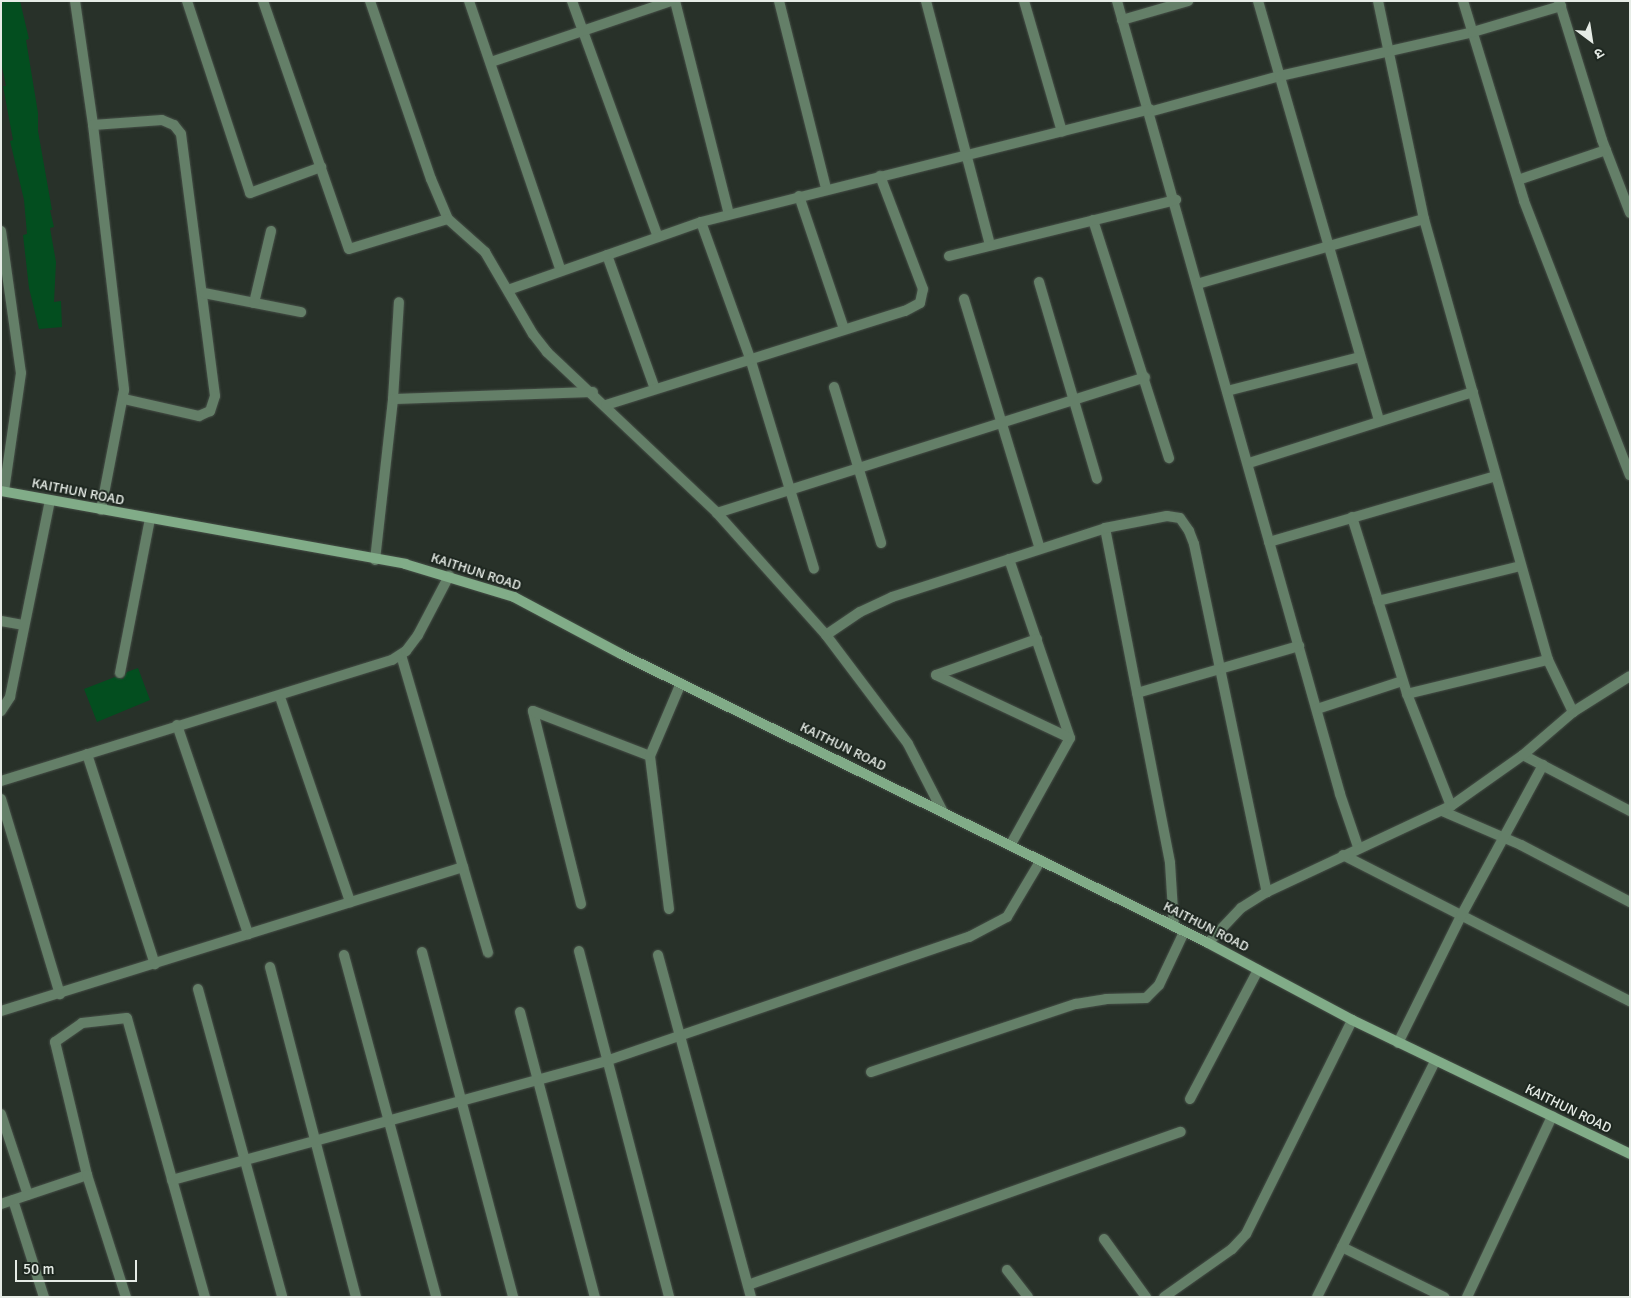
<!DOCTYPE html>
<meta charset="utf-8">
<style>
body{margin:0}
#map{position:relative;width:1631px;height:1298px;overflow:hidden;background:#283129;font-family:Signika,"Noto Sans Devanagari",sans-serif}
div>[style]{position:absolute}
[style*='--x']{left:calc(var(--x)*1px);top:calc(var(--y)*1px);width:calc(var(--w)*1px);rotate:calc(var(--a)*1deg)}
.building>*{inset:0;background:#034e1f}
.roads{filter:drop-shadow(0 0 1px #464f47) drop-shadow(0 0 1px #464f47)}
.street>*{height:10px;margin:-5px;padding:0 5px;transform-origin:5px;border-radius:5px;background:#647f68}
.secondary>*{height:10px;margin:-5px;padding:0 5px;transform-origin:5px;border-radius:5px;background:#81ac88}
span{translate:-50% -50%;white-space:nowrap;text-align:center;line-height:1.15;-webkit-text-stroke:4px #1e2720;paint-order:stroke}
.street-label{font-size:14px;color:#e6ece6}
.frame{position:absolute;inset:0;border:2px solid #e6ece6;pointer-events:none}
.north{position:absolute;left:1566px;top:15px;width:50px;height:50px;-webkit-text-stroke:4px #1e2720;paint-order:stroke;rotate:149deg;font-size:14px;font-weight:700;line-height:20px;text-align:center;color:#e6ece6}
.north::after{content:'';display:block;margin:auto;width:18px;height:22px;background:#e6ece6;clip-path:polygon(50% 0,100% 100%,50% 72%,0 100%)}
.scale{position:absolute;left:15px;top:1260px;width:122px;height:22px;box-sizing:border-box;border:2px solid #e6ece6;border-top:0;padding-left:6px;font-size:15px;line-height:18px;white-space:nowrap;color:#e6ece6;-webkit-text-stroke:4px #1e2720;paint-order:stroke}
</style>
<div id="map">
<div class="building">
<i style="clip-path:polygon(1px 1px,20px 1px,29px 39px,26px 40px,38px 113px,38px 131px,52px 210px,50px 210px,54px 227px,50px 228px,56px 262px,54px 302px,61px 301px,62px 327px,39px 329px,29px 288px,23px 235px,27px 234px,24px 200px,10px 141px,13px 140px,3px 86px,6px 86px,1px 62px)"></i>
<i style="clip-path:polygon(138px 668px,150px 700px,97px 722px,84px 689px,115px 677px,123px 679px,127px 672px)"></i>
</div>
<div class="roads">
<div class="street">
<i style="--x:75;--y:1;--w:125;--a:81.7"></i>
<i style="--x:93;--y:125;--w:267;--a:83.3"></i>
<i style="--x:124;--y:390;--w:122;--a:100.9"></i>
<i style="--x:187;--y:1;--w:202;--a:71.8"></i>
<i style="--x:250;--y:193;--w:76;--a:-20.1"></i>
<i style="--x:263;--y:1;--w:262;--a:70.9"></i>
<i style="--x:349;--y:249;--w:103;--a:-16.9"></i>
<i style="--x:370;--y:1;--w:188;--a:71.1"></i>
<i style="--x:431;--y:179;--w:43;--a:67"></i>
<i style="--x:448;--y:219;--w:50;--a:41.7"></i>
<i style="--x:485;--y:252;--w:95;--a:59.7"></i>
<i style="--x:533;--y:334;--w:23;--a:52"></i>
<i style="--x:547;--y:352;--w:234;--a:43.4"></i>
<i style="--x:717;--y:513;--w:164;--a:48.2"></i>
<i style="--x:826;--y:635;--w:136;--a:53"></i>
<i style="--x:908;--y:744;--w:76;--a:62.8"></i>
<i style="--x:469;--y:1;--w:285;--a:71.2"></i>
<i style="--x:572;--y:1;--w:251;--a:70"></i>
<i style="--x:675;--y:1;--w:220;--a:75.8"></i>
<i style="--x:779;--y:1;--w:193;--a:75.9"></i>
<i style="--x:926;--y:1;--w:252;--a:75.3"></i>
<i style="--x:1024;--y:1;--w:136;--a:73.8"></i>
<i style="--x:1117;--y:1;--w:824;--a:74.29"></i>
<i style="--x:1340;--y:794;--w:56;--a:71.2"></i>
<i style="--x:1258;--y:1;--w:437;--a:73.9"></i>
<i style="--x:1378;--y:1;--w:223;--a:78.1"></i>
<i style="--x:1424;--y:219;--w:458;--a:74.3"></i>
<i style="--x:1548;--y:660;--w:58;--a:64.3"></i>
<i style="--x:1463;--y:1;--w:209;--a:73"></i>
<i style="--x:1524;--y:201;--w:294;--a:68.9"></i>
<i style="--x:1559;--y:1;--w:145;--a:72.8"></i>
<i style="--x:1602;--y:140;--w:78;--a:69"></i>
<i style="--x:1122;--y:20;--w:69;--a:-16.1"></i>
<i style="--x:491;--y:62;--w:190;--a:-18.7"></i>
<i style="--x:1149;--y:112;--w:136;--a:-15.4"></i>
<i style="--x:1280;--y:76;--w:198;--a:-12.8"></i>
<i style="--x:1473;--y:32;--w:92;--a:-16.5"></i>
<i style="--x:93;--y:125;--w:69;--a:-4.1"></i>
<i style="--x:162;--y:120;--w:13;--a:23"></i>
<i style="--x:174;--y:125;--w:11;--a:52"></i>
<i style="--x:181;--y:134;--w:264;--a:82.6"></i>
<i style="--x:215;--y:396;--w:16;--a:108"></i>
<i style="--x:210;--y:411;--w:12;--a:156"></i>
<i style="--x:199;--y:416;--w:77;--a:-167.2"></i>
<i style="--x:1518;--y:180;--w:93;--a:-18.8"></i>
<i style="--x:799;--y:196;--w:140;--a:71.3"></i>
<i style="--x:1093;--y:220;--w:250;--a:72.3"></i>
<i style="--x:701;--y:222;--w:145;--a:70.2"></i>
<i style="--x:750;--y:358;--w:220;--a:73.1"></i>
<i style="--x:1;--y:231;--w:143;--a:82"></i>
<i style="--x:21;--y:373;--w:119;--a:98.2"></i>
<i style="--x:607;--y:255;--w:142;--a:70.3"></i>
<i style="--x:949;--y:256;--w:234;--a:-13.9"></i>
<i style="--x:1039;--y:282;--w:205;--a:73.6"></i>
<i style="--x:1197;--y:284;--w:236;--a:-16"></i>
<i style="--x:508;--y:290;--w:205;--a:-19.4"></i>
<i style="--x:701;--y:222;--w:463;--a:-14.1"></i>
<i style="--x:204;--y:293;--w:99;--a:11.1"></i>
<i style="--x:964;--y:299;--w:261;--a:73.1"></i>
<i style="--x:254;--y:303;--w:74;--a:-76.7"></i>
<i style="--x:834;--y:387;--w:163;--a:73.2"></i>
<i style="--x:1227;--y:391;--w:137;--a:-14.3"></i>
<i style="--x:393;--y:399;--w:97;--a:-86.5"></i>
<i style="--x:606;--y:405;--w:313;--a:-17.5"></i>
<i style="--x:905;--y:311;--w:17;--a:-28"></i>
<i style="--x:920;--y:303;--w:14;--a:-78"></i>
<i style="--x:923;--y:289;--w:121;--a:-110.8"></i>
<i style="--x:1249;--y:463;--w:235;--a:-17.6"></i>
<i style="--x:717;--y:513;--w:449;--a:-17.6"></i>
<i style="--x:1352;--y:517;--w:185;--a:72.7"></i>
<i style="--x:1105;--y:528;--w:341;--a:79"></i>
<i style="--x:1170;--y:863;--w:64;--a:86.4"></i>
<i style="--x:1269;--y:542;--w:236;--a:-16.2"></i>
<i style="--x:1009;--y:559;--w:189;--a:71.2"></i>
<i style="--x:1070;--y:738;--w:121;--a:119.1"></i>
<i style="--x:375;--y:560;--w:162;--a:-83.6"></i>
<i style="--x:393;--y:399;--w:200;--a:-2"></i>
<i style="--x:1378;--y:601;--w:147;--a:-13.8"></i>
<i style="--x:1;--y:621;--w:22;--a:10"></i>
<i style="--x:826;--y:635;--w:41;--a:-34.1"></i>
<i style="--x:860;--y:612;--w:35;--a:-25"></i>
<i style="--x:892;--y:597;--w:224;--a:-17.9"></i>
<i style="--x:1105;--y:528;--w:63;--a:-11"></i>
<i style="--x:1167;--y:516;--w:13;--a:9"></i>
<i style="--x:1180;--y:518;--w:16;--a:55"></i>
<i style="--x:1189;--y:531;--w:14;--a:69"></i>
<i style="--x:1194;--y:544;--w:356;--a:78.2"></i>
<i style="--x:1037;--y:639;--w:107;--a:160.4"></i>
<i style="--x:936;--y:675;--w:148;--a:25.2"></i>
<i style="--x:401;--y:655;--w:310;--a:73.7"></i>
<i style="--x:120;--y:673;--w:157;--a:-79"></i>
<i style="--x:1137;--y:693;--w:169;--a:-16.2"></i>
<i style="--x:280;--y:697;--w:217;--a:71.1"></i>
<i style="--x:1317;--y:709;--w:89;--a:-18.2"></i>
<i style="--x:1;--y:711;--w:17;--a:-57"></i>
<i style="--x:10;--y:697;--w:200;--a:-78.5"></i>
<i style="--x:177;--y:725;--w:221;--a:71.2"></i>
<i style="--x:87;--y:754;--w:221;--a:72.1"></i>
<i style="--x:1523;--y:755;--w:121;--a:27.6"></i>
<i style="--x:1;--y:781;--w:409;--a:-17.2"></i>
<i style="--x:392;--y:660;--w:17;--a:-33"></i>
<i style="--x:406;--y:651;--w:20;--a:-53"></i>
<i style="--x:418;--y:635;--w:67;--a:-62.3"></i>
<i style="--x:1;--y:799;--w:204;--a:73.2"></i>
<i style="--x:1451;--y:806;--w:120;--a:-111.4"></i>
<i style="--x:1407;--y:694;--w:145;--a:-13.6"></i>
<i style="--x:1442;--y:811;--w:86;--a:23.3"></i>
<i style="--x:1521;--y:845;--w:123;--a:27.6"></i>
<i style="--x:1343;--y:855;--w:322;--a:27"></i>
<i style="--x:581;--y:904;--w:199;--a:-104"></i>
<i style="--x:533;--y:711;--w:125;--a:21"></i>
<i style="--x:669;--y:909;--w:154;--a:-97.1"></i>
<i style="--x:650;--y:756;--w:79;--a:-67"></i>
<i style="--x:1208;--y:943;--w:48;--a:-46.7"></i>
<i style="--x:1241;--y:908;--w:31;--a:-32"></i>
<i style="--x:1267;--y:892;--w:203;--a:-25.1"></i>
<i style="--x:1451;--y:806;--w:88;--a:-35.3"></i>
<i style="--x:1523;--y:755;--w:66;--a:-40.7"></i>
<i style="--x:1573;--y:712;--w:67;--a:-32.3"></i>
<i style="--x:579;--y:951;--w:358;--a:75.4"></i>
<i style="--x:422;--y:952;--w:357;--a:75.2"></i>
<i style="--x:344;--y:955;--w:354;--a:74.9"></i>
<i style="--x:658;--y:955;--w:354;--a:74.8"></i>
<i style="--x:270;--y:967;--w:341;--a:75.4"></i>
<i style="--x:198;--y:989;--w:319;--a:74.7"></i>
<i style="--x:1;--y:1011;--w:484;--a:-17.3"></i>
<i style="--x:520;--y:1012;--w:295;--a:75.3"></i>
<i style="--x:1398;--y:1043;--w:142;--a:-63.6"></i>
<i style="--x:1461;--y:916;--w:172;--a:-61.5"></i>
<i style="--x:871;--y:1072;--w:216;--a:-18.4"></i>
<i style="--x:1076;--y:1004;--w:30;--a:-9"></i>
<i style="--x:1106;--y:999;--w:40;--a:-1.4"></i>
<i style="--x:1146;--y:998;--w:18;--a:-45"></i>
<i style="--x:1159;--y:985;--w:59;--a:-64.7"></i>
<i style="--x:1190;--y:1099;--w:146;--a:-62.2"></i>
<i style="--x:1;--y:1114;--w:85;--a:71.6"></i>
<i style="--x:87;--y:1175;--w:137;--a:-103.5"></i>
<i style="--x:55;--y:1042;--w:33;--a:-35"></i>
<i style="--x:82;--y:1023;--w:45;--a:-6.3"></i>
<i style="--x:127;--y:1018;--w:290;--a:74.4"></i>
<i style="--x:172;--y:1180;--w:450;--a:-15.3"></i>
<i style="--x:606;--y:1061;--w:384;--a:-18.9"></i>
<i style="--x:969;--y:937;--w:43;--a:-27.8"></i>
<i style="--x:1007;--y:917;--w:66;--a:-59.2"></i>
<i style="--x:13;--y:1200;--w:102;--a:72.3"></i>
<i style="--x:1;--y:1204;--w:91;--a:-18.6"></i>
<i style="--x:87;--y:1175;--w:128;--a:72.3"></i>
<i style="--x:1104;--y:1239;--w:72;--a:54.1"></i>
<i style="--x:1342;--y:1247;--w:114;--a:26.1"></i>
<i style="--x:1007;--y:1270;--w:34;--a:52"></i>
<i style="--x:748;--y:1285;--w:459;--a:-19.5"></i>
<i style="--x:1164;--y:1297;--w:83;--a:-35.2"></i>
<i style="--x:1232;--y:1249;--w:21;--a:-47"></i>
<i style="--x:1246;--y:1234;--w:239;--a:-63.6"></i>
<i style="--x:1317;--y:1297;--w:264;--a:-63.4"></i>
<i style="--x:1467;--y:1297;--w:200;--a:-64.8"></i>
</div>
<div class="secondary">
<i style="--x:1;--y:491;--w:411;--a:10.2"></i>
<i style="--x:405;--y:564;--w:114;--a:16.8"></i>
<i style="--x:514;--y:597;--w:121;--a:28"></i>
<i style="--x:621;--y:654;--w:654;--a:26.21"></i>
<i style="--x:1208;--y:943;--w:163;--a:28.1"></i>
<i style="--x:1352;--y:1020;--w:309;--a:25.7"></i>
</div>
</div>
<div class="street-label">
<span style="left:78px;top:492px;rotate:11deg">KAITHUN ROAD</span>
<span style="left:476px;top:572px;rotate:18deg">KAITHUN ROAD</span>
<span style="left:843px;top:747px;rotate:26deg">KAITHUN ROAD</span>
<span style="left:1206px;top:927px;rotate:27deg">KAITHUN ROAD</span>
<span style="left:1568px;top:1109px;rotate:26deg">KAITHUN ROAD</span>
</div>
<div class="frame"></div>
<div class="north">उ</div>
<div class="scale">50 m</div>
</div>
